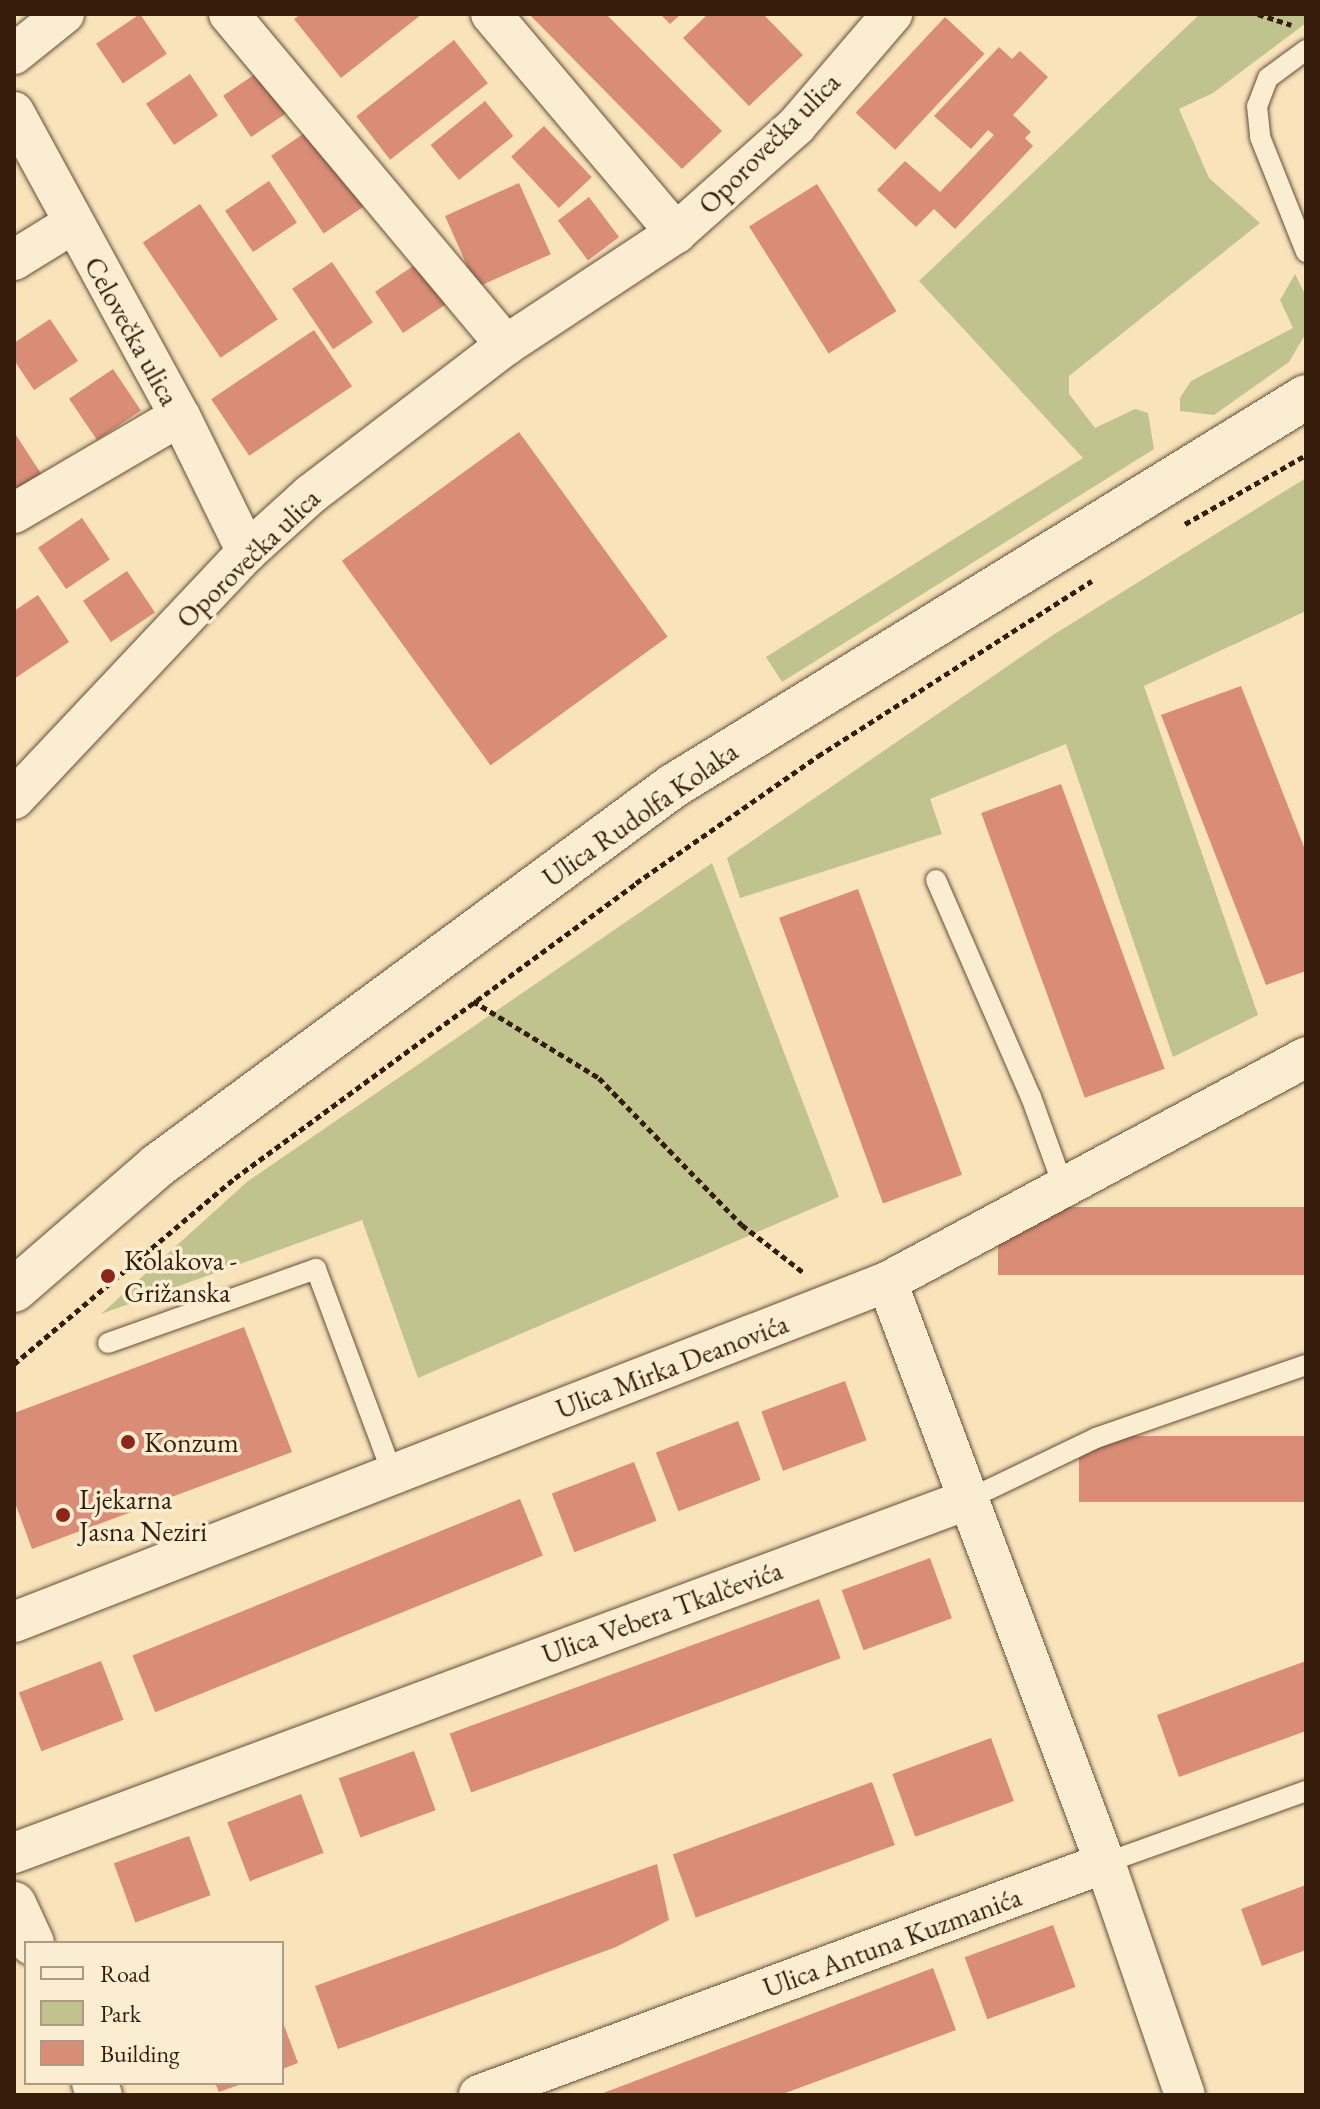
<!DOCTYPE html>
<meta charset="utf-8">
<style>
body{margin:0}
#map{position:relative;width:1320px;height:2109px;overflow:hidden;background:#f9e3ba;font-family:"EB Garamond",serif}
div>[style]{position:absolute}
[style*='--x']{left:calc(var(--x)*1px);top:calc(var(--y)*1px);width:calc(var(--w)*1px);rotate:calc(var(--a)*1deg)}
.green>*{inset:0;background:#c0c38e}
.building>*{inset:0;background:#d98d77;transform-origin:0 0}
.path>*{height:5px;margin-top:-2.5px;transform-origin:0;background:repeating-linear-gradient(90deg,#361d0b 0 6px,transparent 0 10px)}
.roads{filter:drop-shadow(0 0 2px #674e37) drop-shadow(0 0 2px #674e37)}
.service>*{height:20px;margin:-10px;padding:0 10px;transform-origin:10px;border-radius:10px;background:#fbedd2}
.minor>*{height:40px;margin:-20px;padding:0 20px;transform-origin:20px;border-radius:20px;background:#fbedd2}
.tertiary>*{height:44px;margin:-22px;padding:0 22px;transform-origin:22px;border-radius:22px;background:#fbedd2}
.secondary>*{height:44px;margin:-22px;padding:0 22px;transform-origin:22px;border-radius:22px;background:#fbedd2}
.dots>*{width:22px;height:22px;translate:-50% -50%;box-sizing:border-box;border:4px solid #fbedd2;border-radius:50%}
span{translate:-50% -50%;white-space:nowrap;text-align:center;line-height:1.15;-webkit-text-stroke:7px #fbedd2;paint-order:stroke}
.street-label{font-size:28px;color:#361d0b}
.poi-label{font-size:28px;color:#361d0b}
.left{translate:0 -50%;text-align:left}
.frame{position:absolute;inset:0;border:16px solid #361d0b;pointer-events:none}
.legend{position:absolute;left:24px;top:1941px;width:260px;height:144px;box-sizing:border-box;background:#fbedd2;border:2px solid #ac9a82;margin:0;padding:10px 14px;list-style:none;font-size:24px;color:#361d0b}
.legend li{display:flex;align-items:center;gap:16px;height:40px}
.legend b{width:40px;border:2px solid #ac9a82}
</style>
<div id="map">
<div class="green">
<i style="clip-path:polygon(1200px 14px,1306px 14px,1306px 23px,1213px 93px,1179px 109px,1209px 178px,1260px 223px,1069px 376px,1069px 394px,1095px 428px,1135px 409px,1148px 413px,1154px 449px,782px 682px,766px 657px,1083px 458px,919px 281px)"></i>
<i style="clip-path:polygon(1295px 274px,1306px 296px,1306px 333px,1289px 362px,1214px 415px,1180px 411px,1180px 398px,1191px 381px,1293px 328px,1280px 300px)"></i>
<i style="clip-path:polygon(1306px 478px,1306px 611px,1144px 686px,1258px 1015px,1173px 1057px,1066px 744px,930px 799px,942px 834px,740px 898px,727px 858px,1053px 635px)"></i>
<i style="clip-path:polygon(712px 863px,839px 1197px,418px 1378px,362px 1220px,101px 1314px,248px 1181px)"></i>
</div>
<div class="building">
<i style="left:140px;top:14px;width:48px;height:53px;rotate:56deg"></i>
<i style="clip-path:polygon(301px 14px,422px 14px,341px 78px,294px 19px)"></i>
<i style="clip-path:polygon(529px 14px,606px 14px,722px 131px,682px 169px)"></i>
<i style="clip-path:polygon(660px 14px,681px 14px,670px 24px)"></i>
<i style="clip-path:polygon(708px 14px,763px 14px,803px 55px,749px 106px,683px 38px)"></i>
<i style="left:945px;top:17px;width:54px;height:131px;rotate:43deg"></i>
<i style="left:454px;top:40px;width:55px;height:124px;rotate:52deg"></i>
<i style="clip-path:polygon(999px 47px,1012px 59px,1020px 51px,1048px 77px,1013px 115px,1031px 132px,1025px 138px,1033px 146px,955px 229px,934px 209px,916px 227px,877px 190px,905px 161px,940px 192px,994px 135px,988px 130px,971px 149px,934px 116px)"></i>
<i style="left:267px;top:66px;width:50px;height:53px;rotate:56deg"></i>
<i style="left:190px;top:74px;width:50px;height:53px;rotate:56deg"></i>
<i style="left:485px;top:101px;width:45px;height:70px;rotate:51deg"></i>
<i style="left:315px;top:126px;width:94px;height:53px;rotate:56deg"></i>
<i style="left:544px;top:126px;width:70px;height:45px;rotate:47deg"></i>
<i style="left:269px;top:181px;width:50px;height:53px;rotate:56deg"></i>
<i style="left:519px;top:183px;width:78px;height:81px;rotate:66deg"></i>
<i style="left:817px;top:184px;width:150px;height:80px;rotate:58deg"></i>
<i style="left:589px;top:197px;width:50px;height:39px;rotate:53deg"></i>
<i style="left:200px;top:204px;width:139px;height:69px;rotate:56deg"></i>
<i style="left:332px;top:262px;width:73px;height:48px;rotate:56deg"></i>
<i style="left:419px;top:262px;width:50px;height:53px;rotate:56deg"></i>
<i style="clip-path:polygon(50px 319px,78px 361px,34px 390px,14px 360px,14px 343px)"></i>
<i style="left:314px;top:330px;width:68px;height:124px;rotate:56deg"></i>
<i style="left:113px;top:369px;width:50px;height:53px;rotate:56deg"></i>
<i style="clip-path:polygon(14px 432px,42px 475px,14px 493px)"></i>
<i style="left:519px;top:432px;width:253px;height:219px;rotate:54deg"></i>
<i style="left:82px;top:518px;width:50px;height:53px;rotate:56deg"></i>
<i style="left:127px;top:571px;width:50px;height:53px;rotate:56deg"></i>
<i style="clip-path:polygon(38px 595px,69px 642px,14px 679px,14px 611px)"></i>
<i style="clip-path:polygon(1241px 686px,1306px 852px,1306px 971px,1266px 985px,1161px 715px)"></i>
<i style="left:1061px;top:784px;width:303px;height:85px;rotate:70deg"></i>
<i style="left:858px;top:889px;width:304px;height:84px;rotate:70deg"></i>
<i style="left:1306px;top:1207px;width:68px;height:308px;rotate:90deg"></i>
<i style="clip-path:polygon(244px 1327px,292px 1452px,32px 1549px,14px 1500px,14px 1413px)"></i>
<i style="left:845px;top:1381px;width:63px;height:89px;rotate:70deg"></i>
<i style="left:738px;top:1421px;width:63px;height:88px;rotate:69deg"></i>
<i style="left:1306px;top:1436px;width:66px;height:227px;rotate:90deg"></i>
<i style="left:634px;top:1462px;width:63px;height:88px;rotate:69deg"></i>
<i style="left:520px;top:1499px;width:61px;height:418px;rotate:68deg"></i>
<i style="left:930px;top:1558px;width:64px;height:94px;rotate:70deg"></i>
<i style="left:819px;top:1599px;width:63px;height:393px;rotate:70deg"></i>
<i style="left:101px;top:1661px;width:63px;height:88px;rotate:69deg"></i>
<i style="clip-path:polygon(1306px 1661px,1306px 1731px,1179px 1777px,1157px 1715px)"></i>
<i style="left:991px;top:1738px;width:67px;height:105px;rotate:70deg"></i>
<i style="left:414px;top:1751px;width:63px;height:80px;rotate:70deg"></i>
<i style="left:872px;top:1782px;width:67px;height:212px;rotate:70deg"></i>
<i style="left:301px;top:1794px;width:63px;height:79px;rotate:69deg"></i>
<i style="left:189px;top:1836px;width:63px;height:80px;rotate:70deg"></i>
<i style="clip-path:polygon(657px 1864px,669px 1920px,616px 1947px,338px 2049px,315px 1986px)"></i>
<i style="clip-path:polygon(1306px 1885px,1306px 1950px,1262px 1966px,1241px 1909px)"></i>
<i style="left:1053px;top:1925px;width:66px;height:94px;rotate:70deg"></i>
<i style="clip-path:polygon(933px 1968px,956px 2030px,780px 2095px,598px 2095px)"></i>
<i style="clip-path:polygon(282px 2020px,298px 2063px,282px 2069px)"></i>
<i style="clip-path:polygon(215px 2083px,244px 2083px,219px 2092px)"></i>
</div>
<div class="path">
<i style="--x:1258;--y:14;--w:35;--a:18"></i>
<i style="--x:1185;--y:524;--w:139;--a:-29.7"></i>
<i style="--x:473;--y:1001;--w:148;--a:31.4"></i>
<i style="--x:599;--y:1078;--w:205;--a:45.8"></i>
<i style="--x:742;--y:1225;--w:78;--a:37.7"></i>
<i style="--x:14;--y:1364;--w:289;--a:-40.1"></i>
<i style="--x:235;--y:1178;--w:498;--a:-36.3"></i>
<i style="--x:636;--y:883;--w:222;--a:-34.9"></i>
<i style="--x:818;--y:756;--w:325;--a:-32.6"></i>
</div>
<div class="roads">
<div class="service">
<i style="--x:1306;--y:50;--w:47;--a:143.6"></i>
<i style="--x:1268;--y:78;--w:30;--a:111"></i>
<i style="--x:1257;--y:106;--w:31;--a:84"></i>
<i style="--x:1260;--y:137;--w:124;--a:68.2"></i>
<i style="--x:936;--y:880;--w:237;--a:66.4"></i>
<i style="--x:1031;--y:1097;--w:97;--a:70.1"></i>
<i style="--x:108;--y:1343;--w:221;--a:-19.6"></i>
<i style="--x:316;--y:1269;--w:220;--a:69.5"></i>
<i style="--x:967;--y:1500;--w:143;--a:-25.7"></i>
<i style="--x:1096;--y:1438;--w:222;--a:-19.2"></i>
<i style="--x:1105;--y:1863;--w:214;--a:-19.7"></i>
</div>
<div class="minor">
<i style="--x:229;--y:14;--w:432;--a:50.1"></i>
<i style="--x:491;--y:14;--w:287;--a:49.8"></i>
<i style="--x:14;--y:54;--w:64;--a:-38.7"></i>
<i style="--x:14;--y:112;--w:346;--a:61.4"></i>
<i style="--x:180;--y:416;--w:152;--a:63.8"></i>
<i style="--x:14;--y:260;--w:68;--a:-31.8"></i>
<i style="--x:14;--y:513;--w:192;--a:-30.3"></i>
<i style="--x:14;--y:799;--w:340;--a:-46.7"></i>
<i style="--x:247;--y:552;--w:86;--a:-42.2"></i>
<i style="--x:311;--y:494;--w:245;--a:-37.4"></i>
<i style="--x:506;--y:345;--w:204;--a:-33.4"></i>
<i style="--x:676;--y:233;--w:161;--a:-41.7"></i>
<i style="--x:796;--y:126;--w:148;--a:-49.4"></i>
<i style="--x:887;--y:1282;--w:621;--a:69.43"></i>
<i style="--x:1105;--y:1863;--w:245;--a:71"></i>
<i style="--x:14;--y:1622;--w:937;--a:-21.28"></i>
<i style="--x:887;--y:1282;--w:476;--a:-28.2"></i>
<i style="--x:14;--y:1853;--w:1016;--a:-20.33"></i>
<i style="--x:479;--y:2095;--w:668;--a:-20.34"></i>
</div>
<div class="tertiary">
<i style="--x:14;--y:1904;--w:43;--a:65.2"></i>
<i style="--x:94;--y:2083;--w:13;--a:63"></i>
</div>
<div class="secondary">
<i style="--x:14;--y:1290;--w:189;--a:-40.9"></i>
<i style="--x:157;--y:1166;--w:641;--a:-36.37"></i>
<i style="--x:673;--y:786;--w:743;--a:-31.57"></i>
</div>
</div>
<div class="dots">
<i style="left:108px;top:1276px;background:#8f2418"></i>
<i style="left:128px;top:1442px;background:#8f2418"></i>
<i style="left:63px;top:1515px;background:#8f2418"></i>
</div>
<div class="street-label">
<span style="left:769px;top:143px;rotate:-45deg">Oporovečka ulica</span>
<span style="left:132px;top:331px;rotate:61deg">Celovečka ulica</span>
<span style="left:248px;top:558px;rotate:-44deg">Oporovečka ulica</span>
<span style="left:640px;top:814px;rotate:-35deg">Ulica Rudolfa Kolaka</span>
<span style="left:672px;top:1366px;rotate:-21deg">Ulica Mirka Deanovića</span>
<span style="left:662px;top:1612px;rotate:-20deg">Ulica Vebera Tkalčevića</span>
<span style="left:892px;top:1942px;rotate:-20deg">Ulica Antuna Kuzmanića</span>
</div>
<div class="poi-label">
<span class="left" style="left:124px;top:1276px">Kolakova -<br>Grižanska</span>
<span class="left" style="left:144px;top:1442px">Konzum</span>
<span class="left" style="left:79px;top:1515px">Ljekarna<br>Jasna Neziri</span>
</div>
<div class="frame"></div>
<ul class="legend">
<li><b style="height:10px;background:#fbedd2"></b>Road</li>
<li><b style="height:22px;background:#c0c38e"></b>Park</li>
<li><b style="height:22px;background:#d98d77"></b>Building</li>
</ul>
</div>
